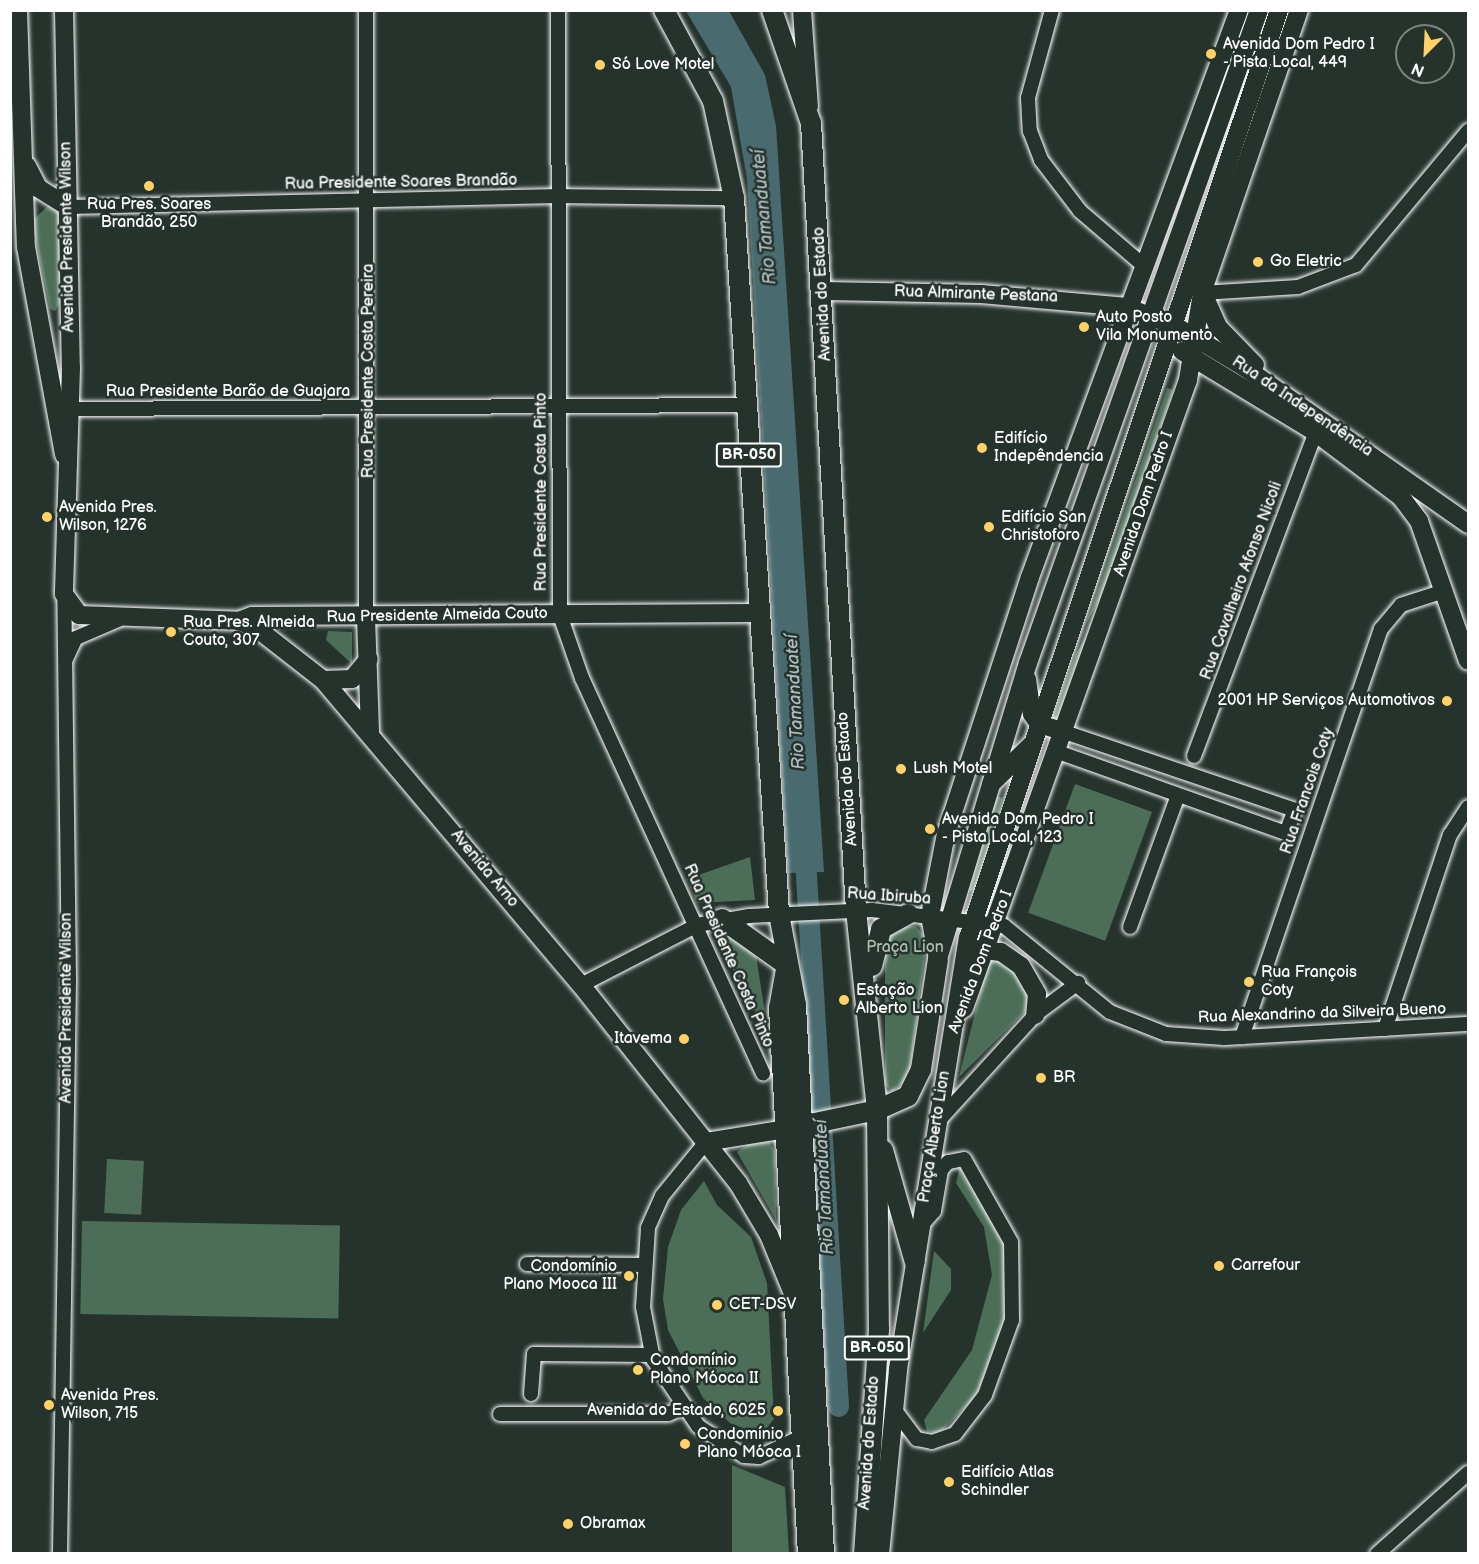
<!DOCTYPE html>
<meta charset="utf-8">
<style>
body{margin:0}
#map{position:relative;width:1479px;height:1564px;overflow:hidden;background:#26332d;font-family:"Balsamiq Sans",sans-serif}
div>[style]{position:absolute}
[style*='--x']{left:calc(var(--x)*1px);top:calc(var(--y)*1px);width:calc(var(--w)*1px);rotate:calc(var(--a)*1deg)}
.green>*{inset:0;background:#4c6e59;transform-origin:0 0}
.water>*{inset:0;background:#496b6f}
.river>*{height:21px;margin:-10.5px;padding:0 10.5px;transform-origin:10.5px;border-radius:10.5px;background:#496b6f}
.roads{filter:drop-shadow(0 0 2px #fff) drop-shadow(0 0 2px #fff)}
.minor>*{height:14px;margin:-7px;padding:0 7px;transform-origin:7px;border-radius:7px;background:#26332d}
.major>*{height:18px;margin:-9px;padding:0 9px;transform-origin:9px;border-radius:9px;background:#26332d}
.highway>*{height:20px;margin:-10px;padding:0 10px;transform-origin:10px;border-radius:10px;background:#26332d}
.dots>*{width:16px;height:16px;translate:-50% -50%;box-sizing:border-box;border:3px solid #26332d;border-radius:50%}
span{translate:-50% -50%;white-space:nowrap;text-align:center;line-height:1.15;-webkit-text-stroke:5px #26332d;paint-order:stroke}
.shield-label span{padding:2px 4px;background:#26332d;border:2px solid;border-radius:4px;-webkit-text-stroke-width:0}
.shield-label{font-size:15px;color:#fff;font-weight:700}
.poi-label{font-size:16px;color:#fff}
.left{translate:0 -50%;text-align:left}
.right{translate:-100% -50%;text-align:right}
.street-label{font-size:16px;color:#fff}
.park-label{font-size:16px;color:#aebeb4}
.water-label{font-size:18px;color:#adbcbe;font-style:italic}
.frame{position:absolute;inset:0;border:12px solid #fff;pointer-events:none}
.north{position:absolute;left:1395px;top:24px;width:60px;height:60px;box-sizing:border-box;background:#26332d;border:2px solid #7d8581;border-radius:50%;rotate:204deg;font-size:16px;font-weight:700;line-height:24px;text-align:center;color:#fff}
.north::after{content:'';display:block;margin:auto;width:21px;height:27px;background:#ffd166;clip-path:polygon(50% 0,100% 100%,50% 72%,0 100%)}
</style>
<div id="map">
<div class="green">
<i style="clip-path:polygon(50px 204px,59px 206px,65px 295px,55px 311px,50px 309px,32px 221px)"></i>
<i style="clip-path:polygon(1167px 388px,1173px 390px,1102px 595px,1086px 624px)"></i>
<i style="clip-path:polygon(1093px 626px,1058px 720px,1052px 718px,1075px 655px)"></i>
<i style="clip-path:polygon(328px 631px,352px 632px,352px 664px,326px 640px)"></i>
<i style="left:1075px;top:784px;width:82px;height:137px;rotate:20deg"></i>
<i style="left:996px;top:796px;width:7px;height:98px;rotate:16deg"></i>
<i style="clip-path:polygon(750px 857px,755px 900px,697px 903px,687px 879px)"></i>
<i style="clip-path:polygon(916px 926px,927px 939px,909px 1077px,892px 1092px,885px 1085px,885px 938px,895px 927px)"></i>
<i style="clip-path:polygon(731px 935px,755px 950px,769px 1038px,722px 949px)"></i>
<i style="clip-path:polygon(998px 957px,1029px 984px,1027px 1010px,959px 1077px,988px 961px)"></i>
<i style="clip-path:polygon(768px 1139px,775px 1152px,776px 1220px,737px 1152px,754px 1140px)"></i>
<i style="left:107px;top:1159px;width:37px;height:54px;rotate:3deg"></i>
<i style="clip-path:polygon(960px 1167px,1007px 1248px,1010px 1299px,999px 1348px,975px 1397px,939px 1434px,927px 1431px,924px 1420px,972px 1350px,992px 1275px,984px 1227px,956px 1183px)"></i>
<i style="clip-path:polygon(704px 1181px,717px 1205px,751px 1237px,767px 1283px,774px 1419px,761px 1435px,730px 1423px,703px 1398px,668px 1330px,663px 1299px,668px 1247px,681px 1210px)"></i>
<i style="left:82px;top:1221px;width:258px;height:93px;rotate:1deg"></i>
<i style="clip-path:polygon(934px 1251px,951px 1269px,951px 1290px,923px 1333px)"></i>
<i style="clip-path:polygon(732px 1465px,785px 1487px,789px 1553px,732px 1553px)"></i>
</div>
<div class="water">
<i style="clip-path:polygon(686px 11px,729px 11px,765px 75px,776px 126px,824px 872px,788px 873px,747px 179px,731px 87px)"></i>
</div>
<div class="river">
<i style="--x:804;--y:843;--w:564;--a:86.54"></i>
</div>
<div class="roads">
<div class="minor">
<i style="--x:558;--y:10;--w:605;--a:89.81"></i>
<i style="--x:560;--y:615;--w:67;--a:70.8"></i>
<i style="--x:582;--y:678;--w:435;--a:65.4"></i>
<i style="--x:1052;--y:10;--w:91;--a:105.3"></i>
<i style="--x:1028;--y:98;--w:33;--a:87"></i>
<i style="--x:1030;--y:131;--w:31;--a:69"></i>
<i style="--x:1041;--y:160;--w:64;--a:52.6"></i>
<i style="--x:1080;--y:211;--w:83;--a:40.6"></i>
<i style="--x:69;--y:207;--w:490;--a:-1.3"></i>
<i style="--x:559;--y:196;--w:175;--a:0.7"></i>
<i style="--x:1202;--y:293;--w:96;--a:-3.6"></i>
<i style="--x:1298;--y:287;--w:62;--a:-20.8"></i>
<i style="--x:1356;--y:265;--w:175;--a:-50.1"></i>
<i style="--x:71;--y:409;--w:675;--a:-0.34"></i>
<i style="--x:366;--y:617;--w:607;--a:-90"></i>
<i style="--x:66;--y:659;--w:23;--a:-65"></i>
<i style="--x:76;--y:638;--w:46;--a:-23.2"></i>
<i style="--x:1058;--y:752;--w:242;--a:19.6"></i>
<i style="--x:1286;--y:833;--w:25;--a:-69"></i>
<i style="--x:1295;--y:810;--w:243;--a:-161.3"></i>
<i style="--x:1194;--y:756;--w:356;--a:-69.4"></i>
<i style="--x:1130;--y:927;--w:140;--a:-70"></i>
<i style="--x:581;--y:985;--w:131;--a:-27.3"></i>
<i style="--x:697;--y:925;--w:53;--a:-9.8"></i>
<i style="--x:749;--y:916;--w:123;--a:-2.8"></i>
<i style="--x:872;--y:910;--w:133;--a:6.9"></i>
<i style="--x:1004;--y:926;--w:136;--a:39.1"></i>
<i style="--x:1110;--y:1012;--w:60;--a:21.4"></i>
<i style="--x:1166;--y:1034;--w:58;--a:3.9"></i>
<i style="--x:1224;--y:1038;--w:244;--a:-3.3"></i>
<i style="--x:1385;--y:1029;--w:205;--a:-71.5"></i>
<i style="--x:1450;--y:835;--w:33;--a:-57"></i>
<i style="--x:1242;--y:1037;--w:431;--a:-71.2"></i>
<i style="--x:1381;--y:629;--w:31;--a:-50"></i>
<i style="--x:1401;--y:605;--w:45;--a:-18"></i>
<i style="--x:941;--y:1118;--w:139;--a:-47.6"></i>
<i style="--x:1035;--y:1015;--w:54;--a:-36.7"></i>
<i style="--x:706;--y:1142;--w:70;--a:129.2"></i>
<i style="--x:662;--y:1196;--w:35;--a:114"></i>
<i style="--x:648;--y:1228;--w:79;--a:93.6"></i>
<i style="--x:643;--y:1307;--w:53;--a:79.1"></i>
<i style="--x:653;--y:1359;--w:81;--a:56.1"></i>
<i style="--x:698;--y:1426;--w:55;--a:33.1"></i>
<i style="--x:744;--y:1456;--w:15;--a:4"></i>
<i style="--x:759;--y:1457;--w:47;--a:-25.5"></i>
<i style="--x:527;--y:1264;--w:115;--a:0.5"></i>
<i style="--x:531;--y:1394;--w:40;--a:-85.7"></i>
<i style="--x:534;--y:1354;--w:118;--a:0.5"></i>
<i style="--x:894;--y:1409;--w:38;--a:53"></i>
<i style="--x:917;--y:1439;--w:15;--a:11"></i>
<i style="--x:932;--y:1442;--w:24;--a:-19"></i>
<i style="--x:955;--y:1434;--w:49;--a:-52.4"></i>
<i style="--x:985;--y:1395;--w:80;--a:-70.2"></i>
<i style="--x:1012;--y:1320;--w:78;--a:-90.7"></i>
<i style="--x:1011;--y:1242;--w:95;--a:-119.5"></i>
<i style="--x:964;--y:1159;--w:16;--a:169"></i>
<i style="--x:948;--y:1162;--w:11;--a:131"></i>
<i style="--x:941;--y:1170;--w:42;--a:99.7"></i>
<i style="--x:934;--y:1211;--w:20;--a:131"></i>
<i style="--x:500;--y:1414;--w:168;--a:0"></i>
<i style="--x:668;--y:1414;--w:15;--a:-23"></i>
<i style="--x:60;--y:1554;--w:575;--a:-89.1"></i>
<i style="--x:69;--y:979;--w:385;--a:-90.7"></i>
<i style="--x:1377;--y:1554;--w:122;--a:-41.7"></i>
</div>
<div class="major">
<i style="--x:18;--y:10;--w:237;--a:88.1"></i>
<i style="--x:26;--y:247;--w:211;--a:79.6"></i>
<i style="--x:64;--y:10;--w:358;--a:88.9"></i>
<i style="--x:71;--y:368;--w:226;--a:91.8"></i>
<i style="--x:64;--y:594;--w:26;--a:54"></i>
<i style="--x:79;--y:615;--w:160;--a:2.1"></i>
<i style="--x:239;--y:621;--w:14;--a:-21"></i>
<i style="--x:252;--y:616;--w:505;--a:-0.34"></i>
<i style="--x:802;--y:10;--w:97;--a:85.9"></i>
<i style="--x:27;--y:166;--w:25;--a:63"></i>
<i style="--x:38;--y:188;--w:36;--a:32"></i>
<i style="--x:824;--y:291;--w:157;--a:1.1"></i>
<i style="--x:981;--y:294;--w:147;--a:5.1"></i>
<i style="--x:1127;--y:307;--w:54;--a:21.8"></i>
<i style="--x:1177;--y:327;--w:78;--a:30.8"></i>
<i style="--x:1244;--y:367;--w:274;--a:35"></i>
<i style="--x:1203;--y:293;--w:37;--a:66"></i>
<i style="--x:1218;--y:327;--w:53;--a:45.8"></i>
<i style="--x:1182;--y:351;--w:156;--a:31.3"></i>
<i style="--x:1315;--y:432;--w:108;--a:37.1"></i>
<i style="--x:1401;--y:497;--w:30;--a:53"></i>
<i style="--x:1419;--y:521;--w:148;--a:70.7"></i>
<i style="--x:366;--y:617;--w:115;--a:88"></i>
<i style="--x:239;--y:621;--w:17;--a:21"></i>
<i style="--x:255;--y:627;--w:86;--a:37.9"></i>
<i style="--x:323;--y:680;--w:399;--a:49.8"></i>
<i style="--x:581;--y:985;--w:253;--a:51.6"></i>
<i style="--x:738;--y:1183;--w:61;--a:59.2"></i>
<i style="--x:769;--y:1235;--w:66;--a:67.7"></i>
<i style="--x:1027;--y:679;--w:35;--a:82"></i>
<i style="--x:1032;--y:714;--w:12;--a:55"></i>
<i style="--x:1039;--y:724;--w:27;--a:17"></i>
<i style="--x:323;--y:680;--w:29;--a:-2"></i>
<i style="--x:352;--y:679;--w:26;--a:-50"></i>
<i style="--x:991;--y:784;--w:56;--a:-44.3"></i>
<i style="--x:975;--y:949;--w:26;--a:7"></i>
<i style="--x:1001;--y:952;--w:24;--a:35"></i>
<i style="--x:1021;--y:966;--w:32;--a:60"></i>
<i style="--x:1037;--y:994;--w:21;--a:95"></i>
<i style="--x:938;--y:959;--w:44;--a:-100.5"></i>
<i style="--x:930;--y:916;--w:84;--a:-79"></i>
<i style="--x:946;--y:834;--w:270;--a:-71.9"></i>
<i style="--x:1030;--y:577;--w:604;--a:-69.77"></i>
<i style="--x:938;--y:959;--w:309;--a:-73.1"></i>
<i style="--x:1028;--y:663;--w:693;--a:-70.52"></i>
<i style="--x:785;--y:969;--w:39;--a:100"></i>
<i style="--x:778;--y:1007;--w:548;--a:86.97"></i>
<i style="--x:964;--y:1008;--w:667;--a:-70.37"></i>
<i style="--x:1188;--y:380;--w:88;--a:-80.9"></i>
<i style="--x:1202;--y:293;--w:299;--a:-71.1"></i>
<i style="--x:706;--y:1142;--w:81;--a:-9.2"></i>
<i style="--x:880;--y:1554;--w:186;--a:-84.4"></i>
<i style="--x:898;--y:1369;--w:437;--a:-80.8"></i>
<i style="--x:968;--y:938;--w:979;--a:-71.47"></i>
</div>
<div class="highway">
<i style="--x:664;--y:10;--w:103;--a:61.7"></i>
<i style="--x:713;--y:101;--w:99;--a:77.8"></i>
<i style="--x:734;--y:198;--w:717;--a:86.4"></i>
<i style="--x:779;--y:914;--w:93;--a:79.4"></i>
<i style="--x:796;--y:1005;--w:550;--a:87.08"></i>
<i style="--x:772;--y:10;--w:120;--a:71"></i>
<i style="--x:811;--y:123;--w:788;--a:86.73"></i>
<i style="--x:856;--y:910;--w:201;--a:84"></i>
<i style="--x:877;--y:1110;--w:219;--a:89.5"></i>
<i style="--x:879;--y:1329;--w:225;--a:93.8"></i>
<i style="--x:722;--y:919;--w:77;--a:35.5"></i>
<i style="--x:872;--y:966;--w:38;--a:-76"></i>
<i style="--x:881;--y:929;--w:31;--a:-29"></i>
<i style="--x:786;--y:1129;--w:93;--a:-11.8"></i>
<i style="--x:877;--y:1110;--w:34;--a:-24"></i>
<i style="--x:908;--y:1096;--w:30;--a:-64"></i>
<i style="--x:921;--y:1069;--w:111;--a:-81.2"></i>
<i style="--x:883;--y:1150;--w:116;--a:74.1"></i>
</div>
</div>
<div class="dots">
<i style="left:1211px;top:54px;background:#ffd166"></i>
<i style="left:600px;top:65px;background:#ffd166"></i>
<i style="left:149px;top:186px;background:#ffd166"></i>
<i style="left:1258px;top:262px;background:#ffd166"></i>
<i style="left:1084px;top:327px;background:#ffd166"></i>
<i style="left:982px;top:448px;background:#ffd166"></i>
<i style="left:47px;top:517px;background:#ffd166"></i>
<i style="left:989px;top:527px;background:#ffd166"></i>
<i style="left:171px;top:632px;background:#ffd166"></i>
<i style="left:1447px;top:701px;background:#ffd166"></i>
<i style="left:901px;top:769px;background:#ffd166"></i>
<i style="left:930px;top:829px;background:#ffd166"></i>
<i style="left:1249px;top:982px;background:#ffd166"></i>
<i style="left:844px;top:1000px;background:#ffd166"></i>
<i style="left:684px;top:1039px;background:#ffd166"></i>
<i style="left:1041px;top:1078px;background:#ffd166"></i>
<i style="left:1219px;top:1266px;background:#ffd166"></i>
<i style="left:629px;top:1276px;background:#ffd166"></i>
<i style="left:717px;top:1305px;background:#ffd166"></i>
<i style="left:638px;top:1370px;background:#ffd166"></i>
<i style="left:49px;top:1405px;background:#ffd166"></i>
<i style="left:778px;top:1411px;background:#ffd166"></i>
<i style="left:685px;top:1444px;background:#ffd166"></i>
<i style="left:949px;top:1482px;background:#ffd166"></i>
<i style="left:568px;top:1524px;background:#ffd166"></i>
</div>
<div class="shield-label">
<span style="left:749px;top:455px">BR-050</span>
<span style="left:877px;top:1348px">BR-050</span>
</div>
<div class="poi-label">
<span class="left" style="left:1223px;top:54px">Avenida Dom Pedro I<br>- Pista Local, 449</span>
<span class="left" style="left:612px;top:65px">Só Love Motel</span>
<span style="left:149px;top:214px">Rua Pres. Soares<br>Brandão, 250</span>
<span class="left" style="left:1270px;top:262px">Go Eletric</span>
<span class="left" style="left:1096px;top:327px">Auto Posto<br>Vila Monumento</span>
<span class="left" style="left:994px;top:448px">Edifício<br>Indepêndencia</span>
<span class="left" style="left:59px;top:517px">Avenida Pres.<br>Wilson, 1276</span>
<span class="left" style="left:1001px;top:527px">Edifício San<br>Christoforo</span>
<span class="left" style="left:183px;top:632px">Rua Pres. Almeida<br>Couto, 307</span>
<span class="right" style="left:1435px;top:701px">2001 HP Serviços Automotivos</span>
<span class="left" style="left:913px;top:769px">Lush Motel</span>
<span class="left" style="left:942px;top:829px">Avenida Dom Pedro I<br>- Pista Local, 123</span>
<span class="left" style="left:1261px;top:982px">Rua François<br>Coty</span>
<span class="left" style="left:856px;top:1000px">Estação<br>Alberto Lion</span>
<span class="right" style="left:672px;top:1039px">Itavema</span>
<span class="left" style="left:1053px;top:1078px">BR</span>
<span class="left" style="left:1231px;top:1266px">Carrefour</span>
<span class="right" style="left:617px;top:1276px">Condomínio<br>Plano Mooca III</span>
<span class="left" style="left:729px;top:1305px">CET-DSV</span>
<span class="left" style="left:650px;top:1370px">Condomínio<br>Plano Móoca II</span>
<span class="left" style="left:61px;top:1405px">Avenida Pres.<br>Wilson, 715</span>
<span class="right" style="left:766px;top:1411px">Avenida do Estado, 6025</span>
<span class="left" style="left:697px;top:1444px">Condomínio<br>Plano Móoca I</span>
<span class="left" style="left:961px;top:1482px">Edifício Atlas<br>Schindler</span>
<span class="left" style="left:580px;top:1524px">Obramax</span>
</div>
<div class="street-label">
<span style="left:401px;top:183px;rotate:-1deg">Rua Presidente Soares Brandão</span>
<span style="left:68px;top:237px;rotate:-91deg">Avenida Presidente Wilson</span>
<span style="left:823px;top:294px;rotate:-93deg">Avenida do Estado</span>
<span style="left:976px;top:295px;rotate:2deg">Rua Almirante Pestana</span>
<span style="left:369px;top:371px;rotate:-90deg">Rua Presidente Costa Pereira</span>
<span style="left:228px;top:392px">Rua Presidente Barão de Guajara</span>
<span style="left:1302px;top:407px;rotate:34deg">Rua da Independência</span>
<span style="left:542px;top:492px;rotate:-90deg">Rua Presidente Costa Pinto</span>
<span style="left:1144px;top:504px;rotate:-71deg">Avenida Dom Pedro I</span>
<span style="left:1242px;top:581px;rotate:-70deg">Rua Cavalheiro Afonso Nicoli</span>
<span style="left:437px;top:616px;rotate:-1deg">Rua Presidente Almeida Couto</span>
<span style="left:848px;top:779px;rotate:-94deg">Avenida do Estado</span>
<span style="left:1308px;top:791px;rotate:-71deg">Rua Francois Coty</span>
<span style="left:484px;top:869px;rotate:50deg">Avenida Arno</span>
<span style="left:889px;top:897px;rotate:4deg">Rua Ibiruba</span>
<span style="left:728px;top:956px;rotate:66deg">Rua Presidente Costa Pinto</span>
<span style="left:981px;top:962px;rotate:-69deg">Avenida Dom Pedro I</span>
<span style="left:67px;top:1008px;rotate:-90deg">Avenida Presidente Wilson</span>
<span style="left:1322px;top:1014px;rotate:-2deg">Rua Alexandrino da Silveira Bueno</span>
<span style="left:935px;top:1137px;rotate:-81deg">Praça Alberto Lion</span>
<span style="left:870px;top:1443px;rotate:-86deg">Avenida do Estado</span>
</div>
<div class="park-label">
<span style="left:905px;top:948px">Praça Lion</span>
</div>
<div class="water-label">
<span style="left:765px;top:217px;rotate:-95deg">Rio Tamanduateí</span>
<span style="left:796px;top:702px;rotate:-93deg">Rio Tamanduateí</span>
<span style="left:825px;top:1187px;rotate:-93deg">Rio Tamanduateí</span>
</div>
<div class="frame"></div>
<div class="north">N</div>
</div>
